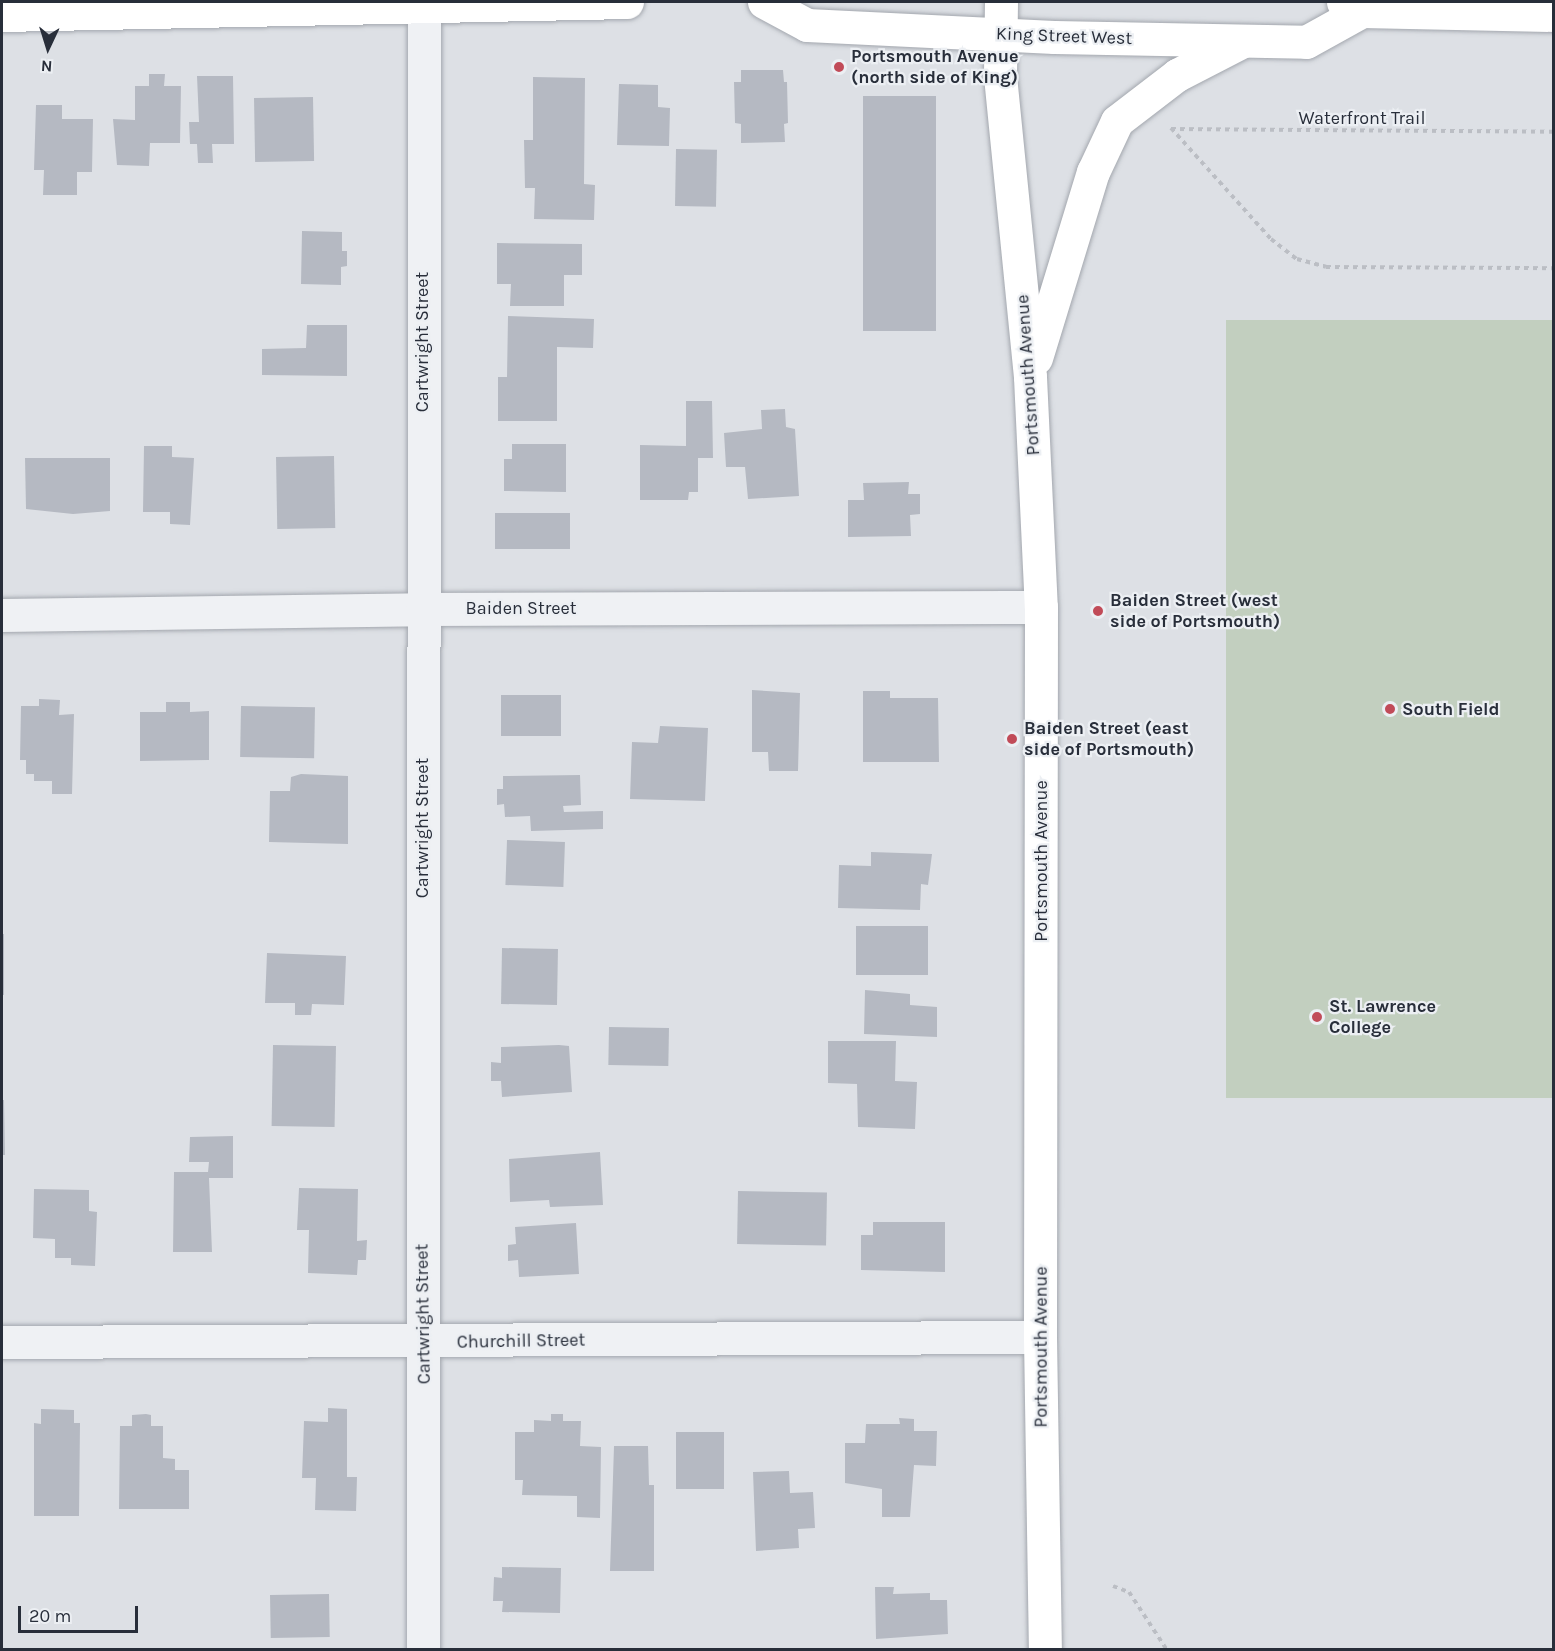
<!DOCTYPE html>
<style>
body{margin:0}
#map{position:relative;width:1555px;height:1651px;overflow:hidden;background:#dde0e5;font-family:Karla,sans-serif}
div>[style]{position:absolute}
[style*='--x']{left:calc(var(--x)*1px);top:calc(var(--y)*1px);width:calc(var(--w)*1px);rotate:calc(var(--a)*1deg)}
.green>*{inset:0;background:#c2cfbf;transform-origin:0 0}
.building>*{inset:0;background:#b5b9c2;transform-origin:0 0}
.path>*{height:4px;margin-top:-2px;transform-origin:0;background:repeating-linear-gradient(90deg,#bbbec4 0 4.5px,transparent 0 9px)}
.roads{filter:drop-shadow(0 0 2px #a3a7ae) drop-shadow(0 0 2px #a3a7ae)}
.minor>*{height:33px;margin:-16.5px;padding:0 16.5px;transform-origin:16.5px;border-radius:16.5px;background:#eff1f4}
.secondary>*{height:33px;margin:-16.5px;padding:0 16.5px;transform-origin:16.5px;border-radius:16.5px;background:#fff}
.dots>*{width:16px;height:16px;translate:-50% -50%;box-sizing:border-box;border:3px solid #eceff3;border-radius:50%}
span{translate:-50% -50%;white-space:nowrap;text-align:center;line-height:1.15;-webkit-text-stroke:4.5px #eceff3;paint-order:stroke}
.street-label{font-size:18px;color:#282e3a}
.poi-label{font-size:18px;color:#282e3a;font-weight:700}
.left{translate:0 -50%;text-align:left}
.frame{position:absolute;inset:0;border:3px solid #282e3a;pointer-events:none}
.north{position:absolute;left:18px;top:18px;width:60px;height:60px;-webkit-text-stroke:4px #eceff3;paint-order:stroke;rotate:184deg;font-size:16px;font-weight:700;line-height:24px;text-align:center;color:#282e3a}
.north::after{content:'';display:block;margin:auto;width:21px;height:27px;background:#282e3a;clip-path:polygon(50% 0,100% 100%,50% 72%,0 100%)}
.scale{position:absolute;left:18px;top:1606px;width:120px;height:27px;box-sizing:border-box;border:3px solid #282e3a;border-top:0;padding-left:8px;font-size:18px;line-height:21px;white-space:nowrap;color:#282e3a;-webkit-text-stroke:4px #eceff3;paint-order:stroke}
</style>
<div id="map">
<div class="green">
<i style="left:1226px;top:320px;width:327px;height:778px"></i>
</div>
<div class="building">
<i style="clip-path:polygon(741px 70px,783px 70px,784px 82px,787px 82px,788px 123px,784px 124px,785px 142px,741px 143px,741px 124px,735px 123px,734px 82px,741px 82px)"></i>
<i style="clip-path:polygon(149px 74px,165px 74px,164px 86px,181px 86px,180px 143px,150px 143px,149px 166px,117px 165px,113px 119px,135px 120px,135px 86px,149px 86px)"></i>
<i style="clip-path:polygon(197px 76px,233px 76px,234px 144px,212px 144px,213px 163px,198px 163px,197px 144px,190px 144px,189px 122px,199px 122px)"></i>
<i style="clip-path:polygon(533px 77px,585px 78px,584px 184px,595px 185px,594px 220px,534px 219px,535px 188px,525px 188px,524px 140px,533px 140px)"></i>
<i style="clip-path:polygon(619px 84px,658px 85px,658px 107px,670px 108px,669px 146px,617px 145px)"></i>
<i style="left:936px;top:96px;width:235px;height:73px;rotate:90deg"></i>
<i style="left:313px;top:97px;width:64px;height:59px;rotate:89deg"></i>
<i style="clip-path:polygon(36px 105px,62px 105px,62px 119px,93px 119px,92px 172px,77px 172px,77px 195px,43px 195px,44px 170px,34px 170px)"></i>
<i style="left:676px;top:149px;width:41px;height:57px;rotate:1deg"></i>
<i style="clip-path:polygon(302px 231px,342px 232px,342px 251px,347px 251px,347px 266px,341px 267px,341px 285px,301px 284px)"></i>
<i style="clip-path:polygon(497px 243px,582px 244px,582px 275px,564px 275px,564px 306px,510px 306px,511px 284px,497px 284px)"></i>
<i style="clip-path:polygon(508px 316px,594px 319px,593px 348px,557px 347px,557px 421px,498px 421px,498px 377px,507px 377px)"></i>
<i style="clip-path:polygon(307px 325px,347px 325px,347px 376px,262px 375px,262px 349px,306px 348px)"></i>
<i style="clip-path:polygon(686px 401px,712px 401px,713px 458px,698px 458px,698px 492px,689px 492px,688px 500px,640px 500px,640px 445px,686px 446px)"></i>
<i style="clip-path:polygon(785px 409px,786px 427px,795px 429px,799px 496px,748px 499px,745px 467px,726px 467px,724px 433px,762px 429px,761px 410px)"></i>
<i style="clip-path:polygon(512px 444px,566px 444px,566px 492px,504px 491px,504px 459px,512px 459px)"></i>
<i style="clip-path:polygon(144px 446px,172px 446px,172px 457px,194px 458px,190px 525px,170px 524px,170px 512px,143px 512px)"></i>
<i style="left:334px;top:456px;width:72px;height:58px;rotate:89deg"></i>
<i style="clip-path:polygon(25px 458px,110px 458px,110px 511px,73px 514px,26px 509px)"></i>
<i style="clip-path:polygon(909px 482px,908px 494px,920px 494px,920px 514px,910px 515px,911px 536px,848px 537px,848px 500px,864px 500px,863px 483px)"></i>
<i style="left:495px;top:513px;width:75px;height:36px"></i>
<i style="clip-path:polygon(752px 690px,800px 693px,798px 771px,769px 771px,768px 752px,752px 752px)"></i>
<i style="clip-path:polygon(863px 691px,890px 691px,890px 698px,938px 698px,939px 762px,863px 762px)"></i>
<i style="left:561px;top:695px;width:41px;height:60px;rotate:90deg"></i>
<i style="clip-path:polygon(39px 699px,60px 700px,59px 715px,74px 714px,72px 794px,52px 794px,52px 781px,34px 781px,34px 774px,26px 774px,26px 760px,20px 760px,21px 706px,39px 706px)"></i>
<i style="clip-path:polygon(166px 702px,190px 702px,190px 712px,209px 711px,209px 760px,140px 761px,140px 712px,166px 712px)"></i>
<i style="left:241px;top:706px;width:74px;height:51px;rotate:1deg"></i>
<i style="clip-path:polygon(660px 726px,708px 728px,705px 801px,630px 799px,632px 742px,658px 743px)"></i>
<i style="clip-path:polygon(301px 774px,348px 776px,348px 844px,269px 842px,270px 791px,290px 791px,291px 777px)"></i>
<i style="clip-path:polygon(580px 775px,581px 805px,563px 806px,564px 812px,603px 811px,603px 829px,531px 831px,530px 816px,505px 817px,504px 804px,497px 805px,497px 789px,503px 789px,503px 776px)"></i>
<i style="left:507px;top:840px;width:58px;height:45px;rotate:2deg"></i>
<i style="clip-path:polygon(871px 852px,932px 854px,928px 885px,921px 884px,920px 910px,838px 908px,839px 865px,871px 866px)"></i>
<i style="left:928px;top:926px;width:49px;height:72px;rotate:90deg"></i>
<i style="left:2px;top:934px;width:2px;height:61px"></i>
<i style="left:502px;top:948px;width:56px;height:56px;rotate:1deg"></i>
<i style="clip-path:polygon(267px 953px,346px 956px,344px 1005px,312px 1004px,311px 1015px,295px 1015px,295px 1003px,265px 1003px)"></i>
<i style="clip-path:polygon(865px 990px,910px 994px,910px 1005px,937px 1007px,937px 1037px,864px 1034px)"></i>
<i style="left:609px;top:1027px;width:60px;height:38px;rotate:1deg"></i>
<i style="clip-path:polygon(828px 1041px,896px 1041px,895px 1081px,917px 1082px,915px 1129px,858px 1127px,857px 1084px,828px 1083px)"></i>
<i style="left:273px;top:1045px;width:63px;height:81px;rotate:1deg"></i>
<i style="clip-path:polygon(559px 1045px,569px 1046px,572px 1092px,502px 1097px,501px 1081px,491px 1081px,491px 1062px,501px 1063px,501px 1047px)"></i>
<i style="clip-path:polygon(2px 1100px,4px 1100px,5px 1155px,2px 1155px)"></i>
<i style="clip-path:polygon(233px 1136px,233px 1178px,209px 1178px,212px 1252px,173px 1252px,174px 1172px,208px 1172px,209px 1162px,189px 1162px,190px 1137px)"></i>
<i style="clip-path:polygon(600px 1152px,603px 1205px,550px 1207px,549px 1200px,510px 1202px,509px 1159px)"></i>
<i style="clip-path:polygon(299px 1188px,358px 1189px,357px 1241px,367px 1240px,366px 1260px,358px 1260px,357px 1275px,308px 1273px,309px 1230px,297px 1230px)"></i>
<i style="clip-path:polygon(34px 1189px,89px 1190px,89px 1211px,97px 1212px,95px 1266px,71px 1265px,71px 1258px,55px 1258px,55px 1239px,33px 1238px)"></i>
<i style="left:738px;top:1191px;width:89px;height:53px;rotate:1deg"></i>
<i style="clip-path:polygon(873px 1222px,945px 1222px,945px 1272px,861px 1270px,861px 1235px,873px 1235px)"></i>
<i style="clip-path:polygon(576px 1223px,579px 1274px,519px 1277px,518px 1260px,508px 1261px,508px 1245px,516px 1244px,515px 1227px)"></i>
<i style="clip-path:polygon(328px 1408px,347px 1409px,347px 1477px,357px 1477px,356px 1511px,315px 1510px,316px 1478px,302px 1478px,304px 1421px,328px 1422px)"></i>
<i style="clip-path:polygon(41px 1409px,74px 1410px,74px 1423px,80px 1423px,79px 1516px,34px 1516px,34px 1423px,41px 1424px)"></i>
<i style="clip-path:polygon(146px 1414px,151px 1415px,151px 1426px,163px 1426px,163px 1458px,175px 1459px,175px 1470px,189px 1470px,189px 1509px,119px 1509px,120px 1426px,132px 1426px,132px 1415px)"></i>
<i style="clip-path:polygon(551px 1414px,563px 1414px,563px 1421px,581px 1421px,580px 1446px,601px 1447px,600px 1518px,577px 1517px,577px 1496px,522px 1495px,523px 1480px,515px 1480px,515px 1432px,534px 1432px,534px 1420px,551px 1421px)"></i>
<i style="clip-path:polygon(899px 1418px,914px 1419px,914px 1431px,937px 1431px,936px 1466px,914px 1465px,910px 1517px,882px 1517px,882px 1489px,845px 1483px,845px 1443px,865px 1443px,866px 1424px,900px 1424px)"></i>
<i style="left:676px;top:1432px;width:48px;height:57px"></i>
<i style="clip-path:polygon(614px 1446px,648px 1446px,649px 1485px,654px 1485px,654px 1571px,610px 1571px)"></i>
<i style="clip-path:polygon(789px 1471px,790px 1493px,813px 1492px,815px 1528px,798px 1529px,799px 1548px,756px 1551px,753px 1472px)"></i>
<i style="clip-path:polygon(502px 1567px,561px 1568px,560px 1613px,502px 1612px,503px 1601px,493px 1601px,494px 1577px,502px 1578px)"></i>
<i style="clip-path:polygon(875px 1587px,894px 1587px,893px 1594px,930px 1593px,930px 1600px,947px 1600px,948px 1634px,876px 1639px)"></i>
<i style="left:329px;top:1594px;width:43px;height:59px;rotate:89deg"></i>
</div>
<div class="path">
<i style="--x:1171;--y:128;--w:149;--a:48"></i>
<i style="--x:1271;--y:239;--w:33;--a:38"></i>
<i style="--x:1297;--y:259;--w:30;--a:15"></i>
<i style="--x:1326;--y:267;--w:228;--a:0.3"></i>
<i style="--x:1171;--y:129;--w:383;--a:0.4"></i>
<i style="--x:1113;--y:1586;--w:17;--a:21"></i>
<i style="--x:1129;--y:1592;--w:69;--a:56.8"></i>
</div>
<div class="roads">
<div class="minor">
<i style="--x:2;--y:615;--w:420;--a:-0.8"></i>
<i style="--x:422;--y:609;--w:619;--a:-0.19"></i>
<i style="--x:2;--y:1342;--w:1038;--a:-0.28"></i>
<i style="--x:423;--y:1650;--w:1644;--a:-89.97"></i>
</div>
<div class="secondary">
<i style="--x:764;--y:2;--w:49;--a:28.1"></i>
<i style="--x:807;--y:25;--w:247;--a:2.8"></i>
<i style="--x:1054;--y:37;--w:252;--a:1.1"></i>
<i style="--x:1306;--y:42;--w:64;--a:-29"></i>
<i style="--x:1001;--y:2;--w:74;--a:90.8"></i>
<i style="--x:1000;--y:76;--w:302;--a:84.3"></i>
<i style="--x:1030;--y:377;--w:230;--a:87.3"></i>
<i style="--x:1041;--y:607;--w:730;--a:90.08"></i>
<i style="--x:1040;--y:1337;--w:313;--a:89.1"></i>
<i style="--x:1343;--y:2;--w:21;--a:25"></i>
<i style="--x:1362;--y:11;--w:192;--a:1.2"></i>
<i style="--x:2;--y:15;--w:625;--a:-1.19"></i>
<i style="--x:1036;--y:358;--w:195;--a:-73"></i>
<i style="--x:1093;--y:172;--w:56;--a:-64.8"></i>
<i style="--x:1117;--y:121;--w:76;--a:-37.5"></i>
<i style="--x:1177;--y:75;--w:72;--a:-27.3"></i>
</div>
</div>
<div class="dots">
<i style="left:839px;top:67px;background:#c14b58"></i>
<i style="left:1098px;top:611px;background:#c14b58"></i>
<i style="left:1390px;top:709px;background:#c14b58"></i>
<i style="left:1012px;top:739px;background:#c14b58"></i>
<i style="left:1317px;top:1017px;background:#c14b58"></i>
</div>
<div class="street-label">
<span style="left:1064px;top:36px;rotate:2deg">King Street West</span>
<span style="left:1362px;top:118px">Waterfront Trail</span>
<span style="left:422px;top:342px;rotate:-90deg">Cartwright Street</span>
<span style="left:1028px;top:375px;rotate:-94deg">Portsmouth Avenue</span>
<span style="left:521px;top:608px">Baiden Street</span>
<span style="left:422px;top:828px;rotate:-90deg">Cartwright Street</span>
<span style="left:1041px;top:861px;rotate:-90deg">Portsmouth Avenue</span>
<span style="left:423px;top:1314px;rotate:-91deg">Cartwright Street</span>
<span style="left:521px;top:1341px;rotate:-1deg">Churchill Street</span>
<span style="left:1041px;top:1347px;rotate:-90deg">Portsmouth Avenue</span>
</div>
<div class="poi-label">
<span class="left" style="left:851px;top:67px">Portsmouth Avenue<br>(north side of King)</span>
<span class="left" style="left:1110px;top:611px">Baiden Street (west<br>side of Portsmouth)</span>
<span class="left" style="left:1402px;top:709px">South Field</span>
<span class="left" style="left:1024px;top:739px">Baiden Street (east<br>side of Portsmouth)</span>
<span class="left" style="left:1329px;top:1017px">St. Lawrence<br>College</span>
</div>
<div class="frame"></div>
<div class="north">N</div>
<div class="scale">20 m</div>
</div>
